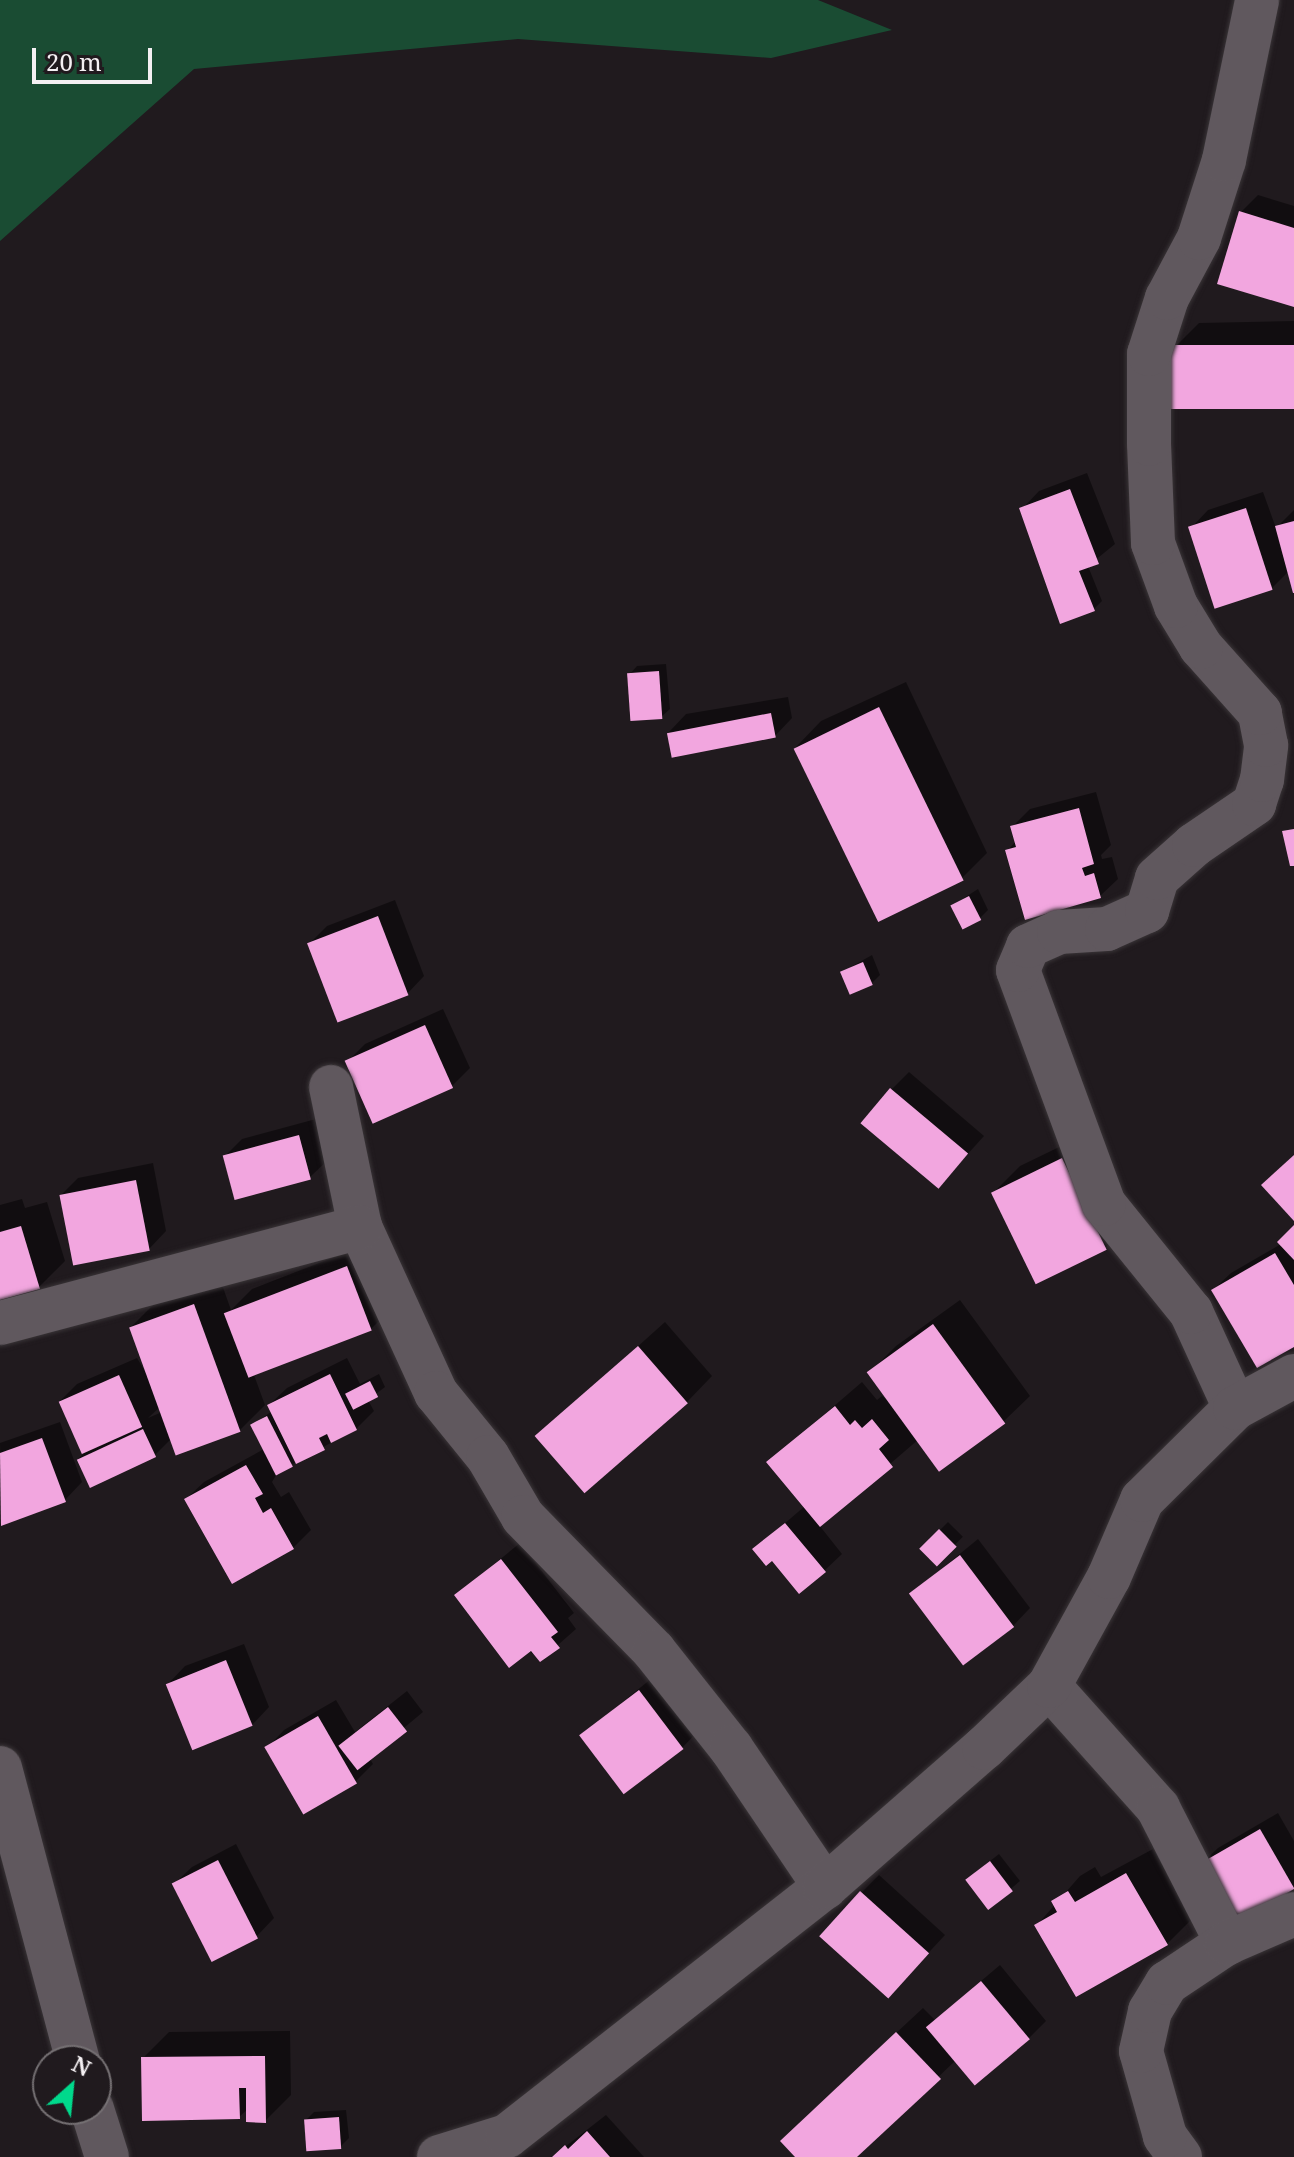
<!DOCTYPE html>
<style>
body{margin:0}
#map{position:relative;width:1294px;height:2157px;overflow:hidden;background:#201a1e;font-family:"Noto Serif",serif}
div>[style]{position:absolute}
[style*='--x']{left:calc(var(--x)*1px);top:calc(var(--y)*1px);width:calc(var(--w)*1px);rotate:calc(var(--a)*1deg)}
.water>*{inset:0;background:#1a4c33}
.shadow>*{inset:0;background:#0007;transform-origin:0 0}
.building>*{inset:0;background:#f2a6df;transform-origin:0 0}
.roads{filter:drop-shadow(0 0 2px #393437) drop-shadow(0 0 2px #393437)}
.minor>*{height:44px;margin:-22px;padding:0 22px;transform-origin:22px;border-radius:22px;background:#60585e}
span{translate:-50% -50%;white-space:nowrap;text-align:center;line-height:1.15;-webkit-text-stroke:8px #201a1e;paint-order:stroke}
.north{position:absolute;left:32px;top:2045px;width:80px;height:80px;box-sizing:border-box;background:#201a1e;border:2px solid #757073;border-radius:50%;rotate:27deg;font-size:22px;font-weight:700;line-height:32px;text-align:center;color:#f4f0f3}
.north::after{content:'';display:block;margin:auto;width:28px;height:36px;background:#00d98c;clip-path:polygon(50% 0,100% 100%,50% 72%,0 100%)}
.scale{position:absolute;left:32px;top:48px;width:120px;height:36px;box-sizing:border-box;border:4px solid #f4f0f3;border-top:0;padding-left:10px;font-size:24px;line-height:28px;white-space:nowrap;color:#f4f0f3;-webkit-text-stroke:6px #201a1e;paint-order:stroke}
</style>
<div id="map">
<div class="water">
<i style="clip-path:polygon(0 0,818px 0,892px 30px,771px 58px,518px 39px,194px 69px,0 241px)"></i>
</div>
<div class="shadow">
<i style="clip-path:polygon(1258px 195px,1294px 206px,1294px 305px,1240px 213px)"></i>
<i style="clip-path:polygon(1294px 321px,1294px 407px,1173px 349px,1199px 323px)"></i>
<i style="clip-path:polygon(1087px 473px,1115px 544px,1088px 566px,1102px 601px,1094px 609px,1022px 509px,1039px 491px)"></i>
<i style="clip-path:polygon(1263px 492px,1276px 528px,1294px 510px,1294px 589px,1289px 571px,1272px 588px,1191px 528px,1208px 510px)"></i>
<i style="clip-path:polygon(666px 664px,670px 709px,661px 717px,629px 675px,637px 666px)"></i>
<i style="clip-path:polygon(906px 682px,987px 853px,961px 879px,878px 919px,796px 747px,821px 721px)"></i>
<i style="clip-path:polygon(788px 697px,792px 718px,775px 736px,669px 732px,686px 714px)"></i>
<i style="clip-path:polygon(1096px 792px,1111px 845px,1101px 855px,1102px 859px,1112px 857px,1118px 879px,1100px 896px,1008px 850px,1016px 841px,1012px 827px,1030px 809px)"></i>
<i style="clip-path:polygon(978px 889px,988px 910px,980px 918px,953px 905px)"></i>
<i style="clip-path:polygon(395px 900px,424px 976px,407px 994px,310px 943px,327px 926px)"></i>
<i style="clip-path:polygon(872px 955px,880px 975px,872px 983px,842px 972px)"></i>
<i style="clip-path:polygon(443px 1009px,470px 1068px,452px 1086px,375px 1121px,347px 1062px,365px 1044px)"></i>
<i style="clip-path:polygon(909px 1072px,984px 1136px,938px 1187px,891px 1090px)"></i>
<i style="clip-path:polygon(316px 1119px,328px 1160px,310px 1177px,225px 1156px,242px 1139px)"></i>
<i style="clip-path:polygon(1088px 1133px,1131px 1222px,1105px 1248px,994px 1192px,1020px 1166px)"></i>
<i style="clip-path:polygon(153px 1163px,166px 1231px,149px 1249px,61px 1195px,78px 1178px)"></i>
<i style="clip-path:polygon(22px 1199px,25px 1208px,47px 1202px,65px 1261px,39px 1287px,0 1298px,0 1205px)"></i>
<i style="clip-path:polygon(1294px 1227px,1294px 1344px,1213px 1290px,1231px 1273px,1281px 1244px)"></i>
<i style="clip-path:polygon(evenodd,373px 1242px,397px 1303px,371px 1329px,254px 1375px,265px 1405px,239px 1431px,171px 1439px,155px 1455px,78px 1459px,90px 1447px,60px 1401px,77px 1384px,137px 1358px,149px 1378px,131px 1327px,157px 1301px,220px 1279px,231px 1310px,252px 1289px,373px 1242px,160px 1407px,162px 1412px,148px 1418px,160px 1407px)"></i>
<i style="clip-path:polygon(960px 1300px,1030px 1396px,1004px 1421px,919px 1439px,819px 1525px,842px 1554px,824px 1571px,755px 1549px,805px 1506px,769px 1462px,862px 1382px,877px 1400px,882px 1396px,895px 1406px,870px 1372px,896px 1346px)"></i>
<i style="clip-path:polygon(665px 1322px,712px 1376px,687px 1402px,538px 1436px)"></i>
<i style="clip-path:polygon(347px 1358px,360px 1384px,379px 1374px,385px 1387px,368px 1400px,374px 1411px,356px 1429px,278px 1472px,272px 1482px,281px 1497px,289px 1492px,311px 1530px,293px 1548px,233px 1581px,186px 1499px,204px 1482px,264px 1449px,253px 1425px,272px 1411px,269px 1405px,287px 1388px)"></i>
<i style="clip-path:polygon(60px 1422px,82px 1482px,65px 1500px,2px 1523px,0 1443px)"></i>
<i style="left:948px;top:1522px;width:21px;height:38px;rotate:45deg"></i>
<i style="clip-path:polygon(978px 1539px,1030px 1608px,1013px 1626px,912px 1593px)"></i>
<i style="clip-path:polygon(520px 1543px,574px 1613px,568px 1618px,576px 1629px,541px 1660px,456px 1595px)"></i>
<i style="clip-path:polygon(244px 1644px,269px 1707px,252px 1725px,168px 1684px,185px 1666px)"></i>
<i style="clip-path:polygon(657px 1674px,699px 1730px,682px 1748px,582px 1735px)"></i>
<i style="clip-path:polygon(407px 1691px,423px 1712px,369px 1757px,373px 1764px,356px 1781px,304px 1812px,267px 1748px,284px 1730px,336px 1700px,355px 1732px)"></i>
<i style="clip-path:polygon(1278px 1813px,1294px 1841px,1294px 1887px,1234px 1922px,1200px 1865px,1218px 1848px)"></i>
<i style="clip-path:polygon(236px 1844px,274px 1918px,257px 1936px,213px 1958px,174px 1884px,192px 1867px)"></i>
<i style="clip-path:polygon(1153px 1849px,1193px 1918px,1167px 1944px,1037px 1925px,1080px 1876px,1095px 1867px,1101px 1877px)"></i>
<i style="clip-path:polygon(999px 1854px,1020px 1881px,989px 1907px,976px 1872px)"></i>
<i style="clip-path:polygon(879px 1875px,945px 1935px,905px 1978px,861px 1893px)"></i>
<i style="clip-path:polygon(1000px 1965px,1046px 2021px,1029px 2038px,956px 2060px,855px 2157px,798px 2157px,808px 2115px,923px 2008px,935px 2020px)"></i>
<i style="clip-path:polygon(290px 2031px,291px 2095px,265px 2121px,248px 2109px,239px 2117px,143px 2058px,169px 2032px)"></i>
<i style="clip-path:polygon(346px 2110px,349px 2138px,340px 2147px,306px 2120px,314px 2112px)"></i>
<i style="clip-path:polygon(606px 2115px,644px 2157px,553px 2157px,561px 2150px)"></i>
</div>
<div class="building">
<i style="clip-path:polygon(1239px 211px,1294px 228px,1294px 307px,1217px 284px)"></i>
<i style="left:1294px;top:345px;width:64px;height:123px;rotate:90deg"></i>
<i style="clip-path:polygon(1070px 489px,1099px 564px,1079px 571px,1095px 611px,1060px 624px,1019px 508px)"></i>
<i style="left:1246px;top:508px;width:86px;height:61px;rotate:72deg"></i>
<i style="clip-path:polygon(1294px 521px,1294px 593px,1293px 593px,1275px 526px)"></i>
<i style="left:659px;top:671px;width:48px;height:32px;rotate:86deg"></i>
<i style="left:879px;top:707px;width:193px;height:95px;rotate:64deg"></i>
<i style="left:771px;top:713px;width:25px;height:106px;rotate:79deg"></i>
<i style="clip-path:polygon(1079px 808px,1094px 864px,1082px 868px,1085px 876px,1094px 873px,1101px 898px,1025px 920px,1005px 850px,1016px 847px,1010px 826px)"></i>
<i style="clip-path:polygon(1294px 829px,1294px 866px,1290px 866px,1282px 831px)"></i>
<i style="left:969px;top:896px;width:27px;height:21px;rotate:63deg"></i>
<i style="left:378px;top:916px;width:85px;height:76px;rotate:69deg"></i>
<i style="left:863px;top:962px;width:25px;height:25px;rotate:67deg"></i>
<i style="left:425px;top:1025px;width:69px;height:88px;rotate:66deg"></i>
<i style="left:890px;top:1088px;width:102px;height:46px;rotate:40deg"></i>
<i style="left:299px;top:1135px;width:46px;height:79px;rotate:75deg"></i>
<i style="clip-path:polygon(1294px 1155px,1294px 1221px,1261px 1185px)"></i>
<i style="left:1062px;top:1158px;width:102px;height:79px;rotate:64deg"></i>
<i style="left:136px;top:1180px;width:72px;height:78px;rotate:79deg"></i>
<i style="clip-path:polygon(1294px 1225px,1294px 1260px,1277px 1242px)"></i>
<i style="clip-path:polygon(21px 1226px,40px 1289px,0 1300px,0 1232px)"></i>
<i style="clip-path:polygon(1275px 1253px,1294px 1285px,1294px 1347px,1257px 1368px,1211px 1290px)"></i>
<i style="left:347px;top:1266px;width:69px;height:132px;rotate:69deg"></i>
<i style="left:194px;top:1304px;width:136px;height:69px;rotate:70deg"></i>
<i style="left:933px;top:1324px;width:123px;height:82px;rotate:54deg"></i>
<i style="left:638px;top:1346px;width:76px;height:137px;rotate:49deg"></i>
<i style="clip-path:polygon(330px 1374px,357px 1430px,331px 1443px,327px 1434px,319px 1438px,325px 1450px,296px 1464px,267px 1405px)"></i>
<i style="left:119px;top:1375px;width:57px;height:66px;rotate:66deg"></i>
<i style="left:370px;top:1381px;width:18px;height:28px;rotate:63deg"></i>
<i style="clip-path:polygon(835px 1406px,850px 1425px,855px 1420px,862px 1428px,872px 1419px,889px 1440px,879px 1449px,893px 1467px,820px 1527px,766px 1462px)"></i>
<i style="left:267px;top:1416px;width:57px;height:19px;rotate:63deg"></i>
<i style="left:143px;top:1429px;width:31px;height:73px;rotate:65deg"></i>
<i style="clip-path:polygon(42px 1438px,66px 1502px,1px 1526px,0 1453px)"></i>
<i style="clip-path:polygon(246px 1465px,263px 1494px,255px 1498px,263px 1513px,271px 1508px,294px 1549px,232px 1584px,184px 1499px)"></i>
<i style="clip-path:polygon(785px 1523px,826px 1572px,799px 1594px,772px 1561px,766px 1566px,752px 1549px)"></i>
<i style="left:939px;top:1529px;width:25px;height:28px;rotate:45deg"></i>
<i style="left:960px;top:1555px;width:90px;height:64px;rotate:53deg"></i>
<i style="clip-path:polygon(501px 1559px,558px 1632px,551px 1637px,560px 1648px,540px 1662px,531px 1651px,509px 1668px,454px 1595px)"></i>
<i style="left:226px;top:1660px;width:71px;height:65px;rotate:68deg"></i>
<i style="left:639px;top:1690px;width:74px;height:75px;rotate:53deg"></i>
<i style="left:388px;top:1707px;width:31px;height:63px;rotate:52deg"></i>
<i style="left:318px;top:1716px;width:78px;height:62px;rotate:60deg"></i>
<i style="left:1260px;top:1829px;width:69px;height:72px;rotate:60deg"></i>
<i style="left:218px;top:1860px;width:88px;height:52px;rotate:63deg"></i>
<i style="left:990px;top:1861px;width:38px;height:31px;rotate:53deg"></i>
<i style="clip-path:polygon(1126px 1873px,1168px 1945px,1076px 1997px,1034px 1925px,1057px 1912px,1051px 1901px,1068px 1891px,1075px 1902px)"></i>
<i style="left:860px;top:1891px;width:93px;height:61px;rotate:42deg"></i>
<i style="left:981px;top:1981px;width:76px;height:72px;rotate:50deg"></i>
<i style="clip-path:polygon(896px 2032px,941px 2079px,857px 2157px,795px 2157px,780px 2141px)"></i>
<i style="clip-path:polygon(265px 2056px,266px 2123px,246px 2122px,246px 2088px,239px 2088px,240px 2119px,142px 2121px,141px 2057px)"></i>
<i style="left:339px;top:2117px;width:32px;height:35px;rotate:86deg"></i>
<i style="clip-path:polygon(587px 2131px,610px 2157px,552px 2157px,565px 2145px,568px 2149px)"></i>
</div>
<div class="roads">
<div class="minor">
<i style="--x:331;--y:1087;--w:143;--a:78.3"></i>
<i style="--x:360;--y:1227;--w:183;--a:65.4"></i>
<i style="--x:436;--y:1393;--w:82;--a:50.9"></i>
<i style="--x:488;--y:1457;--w:69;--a:59.7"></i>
<i style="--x:523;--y:1517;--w:187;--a:45.6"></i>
<i style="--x:654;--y:1651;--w:124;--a:51.6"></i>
<i style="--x:731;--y:1748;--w:168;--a:55.9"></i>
<i style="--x:0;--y:1323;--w:373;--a:-14.9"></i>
<i style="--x:1235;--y:1408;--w:106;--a:-114.6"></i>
<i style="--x:1191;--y:1312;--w:139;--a:-128.9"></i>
<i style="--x:1104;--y:1204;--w:249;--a:-110.2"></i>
<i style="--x:1018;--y:970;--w:26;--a:-67"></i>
<i style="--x:1028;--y:946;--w:34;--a:-24"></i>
<i style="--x:1059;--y:932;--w:48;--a:-3.6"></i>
<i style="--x:1107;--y:929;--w:44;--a:-24.2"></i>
<i style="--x:1147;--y:911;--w:34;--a:-73"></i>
<i style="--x:1157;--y:878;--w:50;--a:-41.7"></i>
<i style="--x:1194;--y:845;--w:73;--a:-34.3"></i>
<i style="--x:1254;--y:804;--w:25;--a:-72"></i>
<i style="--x:1262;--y:780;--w:35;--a:-83"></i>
<i style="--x:1266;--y:745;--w:33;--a:-101"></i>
<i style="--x:1260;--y:713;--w:89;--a:-131.8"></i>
<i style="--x:1201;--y:647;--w:48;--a:-121.4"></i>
<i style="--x:1176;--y:606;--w:67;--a:-110.1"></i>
<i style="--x:1153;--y:543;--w:99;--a:-92.3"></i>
<i style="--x:1149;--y:444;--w:90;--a:-90"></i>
<i style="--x:1149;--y:354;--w:59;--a:-72.2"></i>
<i style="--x:1167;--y:298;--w:68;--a:-61.9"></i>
<i style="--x:1199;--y:238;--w:82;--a:-72.2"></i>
<i style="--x:1224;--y:160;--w:163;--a:-78.3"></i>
<i style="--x:1049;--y:1686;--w:164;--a:48.2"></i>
<i style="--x:1158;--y:1808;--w:152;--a:62.9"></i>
<i style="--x:0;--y:1768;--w:303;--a:75.1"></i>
<i style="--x:92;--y:2109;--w:50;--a:72.6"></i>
<i style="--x:439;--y:2157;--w:71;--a:-17.2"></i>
<i style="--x:507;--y:2136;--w:404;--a:-38.1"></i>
<i style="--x:825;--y:1887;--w:211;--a:-41.2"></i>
<i style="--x:984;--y:1748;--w:90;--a:-43.6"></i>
<i style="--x:1049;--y:1686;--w:124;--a:-61.2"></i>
<i style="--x:1109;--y:1577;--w:84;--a:-66.8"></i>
<i style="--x:1142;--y:1500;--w:131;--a:-44.7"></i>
<i style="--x:1235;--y:1408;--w:67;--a:-28.5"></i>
<i style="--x:1180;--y:2157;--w:26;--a:-126"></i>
<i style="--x:1165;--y:2136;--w:88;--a:-105.8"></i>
<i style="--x:1141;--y:2051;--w:41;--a:-77.3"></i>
<i style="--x:1150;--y:2011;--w:33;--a:-59"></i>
<i style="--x:1167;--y:1983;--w:72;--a:-33.7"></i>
<i style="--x:1227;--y:1943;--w:73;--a:-23.4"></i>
</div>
</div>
<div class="north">N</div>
<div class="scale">20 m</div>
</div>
